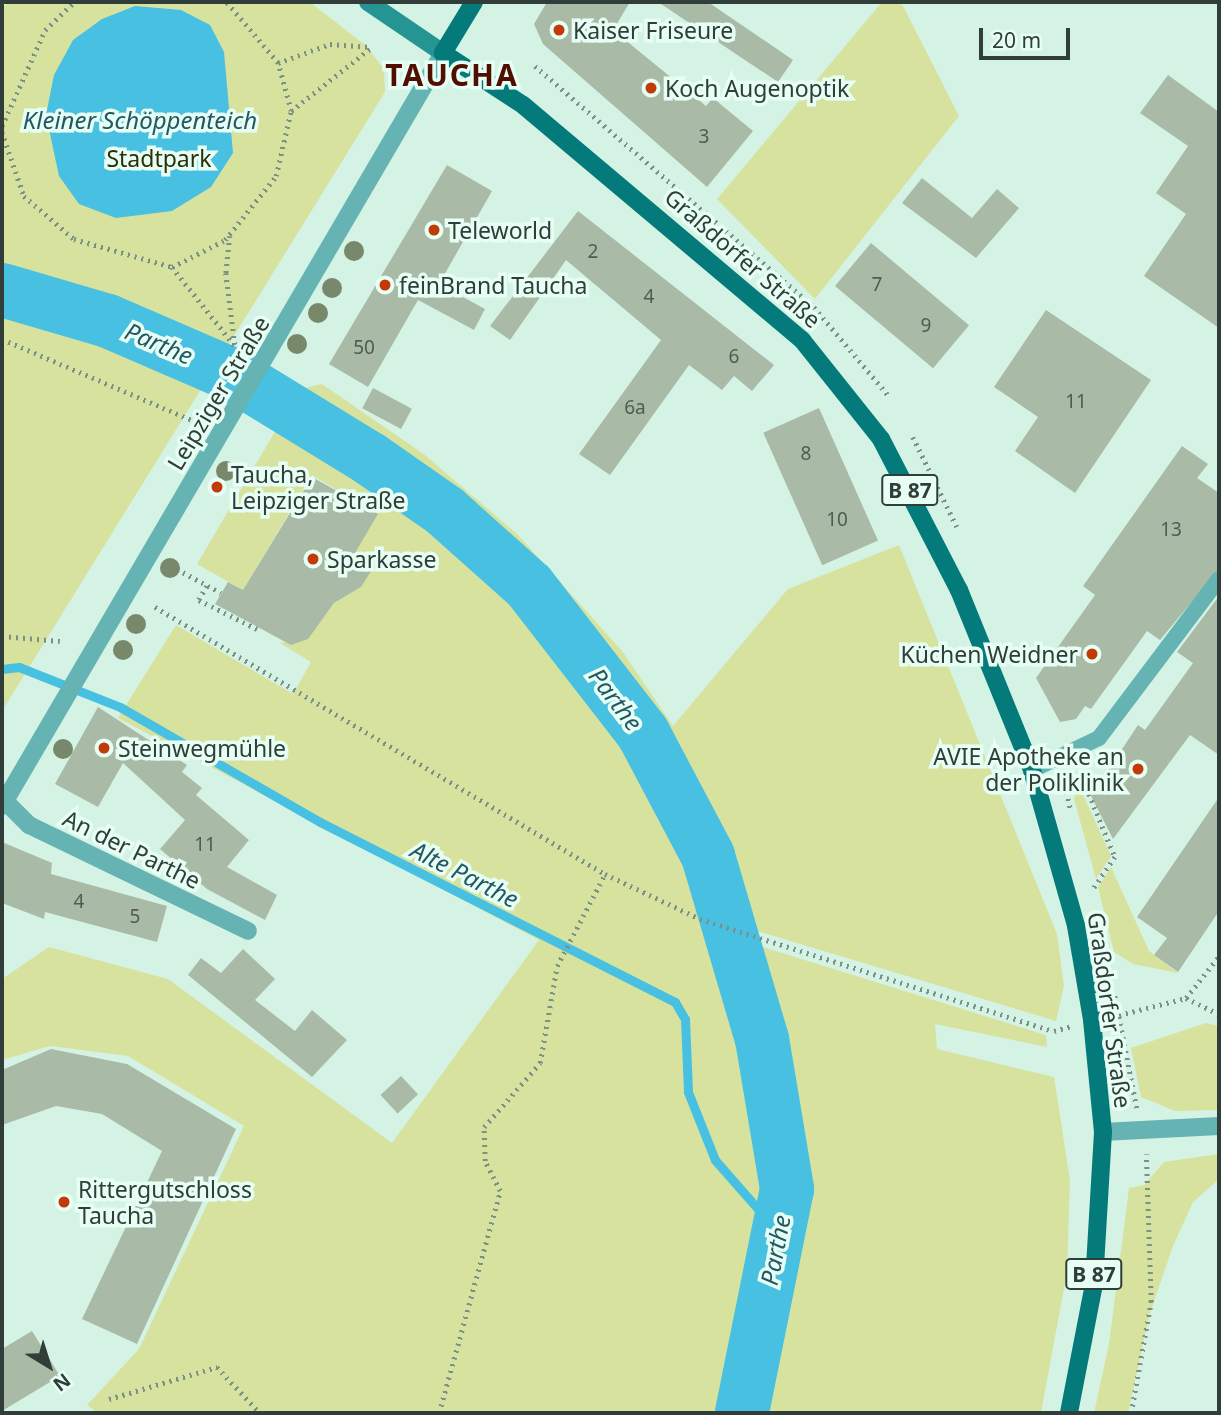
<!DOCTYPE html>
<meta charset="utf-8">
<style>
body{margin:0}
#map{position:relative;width:1221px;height:1415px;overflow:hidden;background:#d4f3e5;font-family:"Noto Sans",sans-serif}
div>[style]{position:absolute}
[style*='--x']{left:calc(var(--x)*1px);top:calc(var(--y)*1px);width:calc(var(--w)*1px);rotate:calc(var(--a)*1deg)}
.green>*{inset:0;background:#d7e29e}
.water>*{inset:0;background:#47c0e1}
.stream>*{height:9px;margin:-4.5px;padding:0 4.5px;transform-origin:4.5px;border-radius:4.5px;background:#47c0e1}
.river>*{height:54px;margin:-27px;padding:0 27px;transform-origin:27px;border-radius:27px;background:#47c0e1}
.building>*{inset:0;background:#a9bba6;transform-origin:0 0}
.path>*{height:4.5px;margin-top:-2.25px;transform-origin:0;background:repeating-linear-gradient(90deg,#7b9087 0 2px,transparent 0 7px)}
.service>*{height:16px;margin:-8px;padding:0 8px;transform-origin:8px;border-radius:8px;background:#65b4b3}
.minor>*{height:18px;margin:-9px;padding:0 9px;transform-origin:9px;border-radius:9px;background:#65b4b3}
.tertiary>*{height:18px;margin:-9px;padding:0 9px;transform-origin:9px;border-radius:9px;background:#65b4b3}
.secondary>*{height:18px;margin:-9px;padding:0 9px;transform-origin:9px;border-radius:9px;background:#259594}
.primary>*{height:18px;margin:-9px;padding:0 9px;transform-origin:9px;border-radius:9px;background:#047b7a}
.trees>*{width:20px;height:20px;margin:-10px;border-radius:50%;background:#77886b}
.dots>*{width:19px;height:19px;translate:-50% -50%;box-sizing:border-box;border:4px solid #e6fef4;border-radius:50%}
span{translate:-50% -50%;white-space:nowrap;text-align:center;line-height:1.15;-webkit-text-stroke:7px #e6fef4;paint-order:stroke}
.number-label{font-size:19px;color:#4f5c54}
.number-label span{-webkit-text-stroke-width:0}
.shield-label span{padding:2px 5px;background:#e6fef4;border:2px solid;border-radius:5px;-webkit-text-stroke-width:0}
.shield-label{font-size:21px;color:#313d38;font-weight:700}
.poi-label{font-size:23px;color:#313d38}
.left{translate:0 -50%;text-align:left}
.right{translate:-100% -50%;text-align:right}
.park-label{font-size:23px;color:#2b3008}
.street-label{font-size:23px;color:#313d38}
.water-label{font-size:24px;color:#245664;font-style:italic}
.district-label{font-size:30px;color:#500f00;font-weight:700;letter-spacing:2px}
.frame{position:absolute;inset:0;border:4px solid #313d38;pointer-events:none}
.north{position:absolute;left:14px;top:1331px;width:70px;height:70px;-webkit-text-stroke:5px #e6fef4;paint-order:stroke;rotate:142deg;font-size:19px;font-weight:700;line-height:28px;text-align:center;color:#313d38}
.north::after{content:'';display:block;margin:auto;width:24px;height:32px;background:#313d38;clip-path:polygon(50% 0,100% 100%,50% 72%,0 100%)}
.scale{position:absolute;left:979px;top:28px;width:91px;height:32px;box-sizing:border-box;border:4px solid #313d38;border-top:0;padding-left:9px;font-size:21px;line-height:24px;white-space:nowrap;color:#313d38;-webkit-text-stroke:5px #e6fef4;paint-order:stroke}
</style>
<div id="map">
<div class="green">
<i style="clip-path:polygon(8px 2px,310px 2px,365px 45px,384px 69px,385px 92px,2px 711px,2px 9px)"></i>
<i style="clip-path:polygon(882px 2px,901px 2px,959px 116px,815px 299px,717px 199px)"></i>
<i style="clip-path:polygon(322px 384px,425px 455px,518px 535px,622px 651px,673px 726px,788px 589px,899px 545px,1057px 934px,1064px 986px,1056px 1021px,750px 929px,745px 953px,792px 1134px,763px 947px,1046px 1035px,1047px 1047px,935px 1024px,937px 1049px,1054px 1077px,1070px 1180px,1067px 1272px,1041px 1413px,98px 1413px,87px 1405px,139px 1349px,244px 1126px,128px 1056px,50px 1046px,2px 1060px,2px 979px,49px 947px,168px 979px,392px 1143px,539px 940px,118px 718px,176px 625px,293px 694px,311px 662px,280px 643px,308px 638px,334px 603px,361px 587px,374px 565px,355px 553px,377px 514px,312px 475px,243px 590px,197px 564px,300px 389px)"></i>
<i style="clip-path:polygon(1079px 786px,1111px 856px,1096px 879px,1074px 799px)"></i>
<i style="clip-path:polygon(1111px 867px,1149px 951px,1178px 973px,1133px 964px,1114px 952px,1098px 887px)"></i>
<i style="clip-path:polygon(1206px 1023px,1219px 1026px,1219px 1110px,1175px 1111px,1141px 1097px,1131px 1048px)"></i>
<i style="clip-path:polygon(1219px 1154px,1219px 1179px,1193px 1202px,1173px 1246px,1150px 1313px,1128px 1413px,1094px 1413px,1109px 1344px,1129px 1188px,1144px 1185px,1164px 1162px)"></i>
</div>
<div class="water">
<i style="clip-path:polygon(135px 6px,181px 10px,210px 25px,224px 52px,233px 153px,211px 187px,172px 211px,116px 218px,79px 204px,59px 176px,46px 115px,54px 75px,73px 40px,102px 19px)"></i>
</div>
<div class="stream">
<i style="--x:2;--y:669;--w:17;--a:-7"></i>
<i style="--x:19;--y:667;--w:109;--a:21.6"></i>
<i style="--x:120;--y:707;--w:231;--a:29.9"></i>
<i style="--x:320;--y:822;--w:398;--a:26.9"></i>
<i style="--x:675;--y:1002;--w:20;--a:60"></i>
<i style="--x:685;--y:1019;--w:73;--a:87.6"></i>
<i style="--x:688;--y:1092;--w:73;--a:68.3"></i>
<i style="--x:715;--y:1160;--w:98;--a:48.7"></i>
</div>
<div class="river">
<i style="--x:2;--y:290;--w:110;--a:16.3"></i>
<i style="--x:108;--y:321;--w:138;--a:23.4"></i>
<i style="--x:235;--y:376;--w:157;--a:31.5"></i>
<i style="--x:369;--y:458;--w:93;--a:34.9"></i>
<i style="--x:445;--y:511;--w:113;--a:41.8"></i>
<i style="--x:529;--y:586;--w:186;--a:52.2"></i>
<i style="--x:643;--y:733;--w:139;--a:62.1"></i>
<i style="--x:708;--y:856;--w:191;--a:73.6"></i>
<i style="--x:762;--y:1039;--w:152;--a:80.5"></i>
<i style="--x:787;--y:1189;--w:228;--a:101.4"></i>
</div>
<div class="building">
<i style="clip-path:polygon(547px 2px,630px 2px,613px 30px,706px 106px,713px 98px,753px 131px,707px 187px,543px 44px,534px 24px)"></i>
<i style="clip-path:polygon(658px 2px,708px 2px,793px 60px,778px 82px)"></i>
<i style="clip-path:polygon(1168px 75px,1219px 112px,1219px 328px,1144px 276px,1186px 214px,1156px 193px,1188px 146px,1140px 113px)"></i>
<i style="clip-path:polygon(447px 165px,492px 191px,439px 284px,485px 309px,474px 330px,418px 300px,368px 387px,329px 364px)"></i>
<i style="clip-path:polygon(922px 178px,972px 218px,997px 189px,1019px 208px,976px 258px,902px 203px)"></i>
<i style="clip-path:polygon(578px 211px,774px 365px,752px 391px,734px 376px,722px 390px,689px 365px,610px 475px,579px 454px,661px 340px,566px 260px,510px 340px,490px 326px)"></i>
<i style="left:871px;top:243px;width:128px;height:56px;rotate:40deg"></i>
<i style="clip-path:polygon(1046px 310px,1151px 380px,1075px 493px,1015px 451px,1038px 417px,994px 387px)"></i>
<i style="left:373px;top:388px;width:44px;height:23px;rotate:28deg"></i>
<i style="left:819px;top:408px;width:145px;height:61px;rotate:66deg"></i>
<i style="clip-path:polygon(1182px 446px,1208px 464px,1197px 478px,1219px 493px,1219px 569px,1160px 640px,1147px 631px,1091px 709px,1085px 706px,1076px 719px,1060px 722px,1036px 678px,1095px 595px,1083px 586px)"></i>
<i style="clip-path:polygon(312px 477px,378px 514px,355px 553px,375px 565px,361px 587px,334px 603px,308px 639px,291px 645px,215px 604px,228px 582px,243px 590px)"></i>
<i style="clip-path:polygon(1219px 596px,1219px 755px,1190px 735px,1113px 839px,1091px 796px,1138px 725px,1145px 730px,1193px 663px,1177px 652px)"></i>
<i style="clip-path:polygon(98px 707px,187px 765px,182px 772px,202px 788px,196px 795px,249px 840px,227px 867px,277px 895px,265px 920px,207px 889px,160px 849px,185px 820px,123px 763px,98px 807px,55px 784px)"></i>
<i style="clip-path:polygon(1219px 797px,1219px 911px,1178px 972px,1154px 955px,1167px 938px,1137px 917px)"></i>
<i style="clip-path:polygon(2px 842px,52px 863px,51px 874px,167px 906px,157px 942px,45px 912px,44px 919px,2px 903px)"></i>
<i style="clip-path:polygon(243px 949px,275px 979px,255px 1000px,295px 1031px,312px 1010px,347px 1040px,312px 1077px,188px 975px,201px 958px,221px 973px)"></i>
<i style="clip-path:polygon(51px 1049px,127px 1064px,236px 1129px,137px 1344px,82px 1319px,162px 1151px,102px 1114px,56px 1106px,2px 1125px,2px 1070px)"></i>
<i style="left:401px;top:1076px;width:25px;height:28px;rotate:47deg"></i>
<i style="clip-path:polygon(32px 1331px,60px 1376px,2px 1411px,2px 1349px)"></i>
</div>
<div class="path">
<i style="--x:278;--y:63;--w:55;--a:-20.1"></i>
<i style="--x:330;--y:44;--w:41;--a:4.2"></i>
<i style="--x:535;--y:66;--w:369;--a:40.8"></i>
<i style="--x:814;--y:307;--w:115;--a:49.9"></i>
<i style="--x:291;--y:111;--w:103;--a:-38.3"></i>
<i style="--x:2;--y:126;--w:105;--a:-65.9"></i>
<i style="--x:45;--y:30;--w:40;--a:-44"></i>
<i style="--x:2;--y:132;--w:68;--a:71"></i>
<i style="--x:24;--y:196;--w:66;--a:40.7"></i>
<i style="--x:74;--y:239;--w:102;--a:15.9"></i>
<i style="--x:172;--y:267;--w:101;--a:51.4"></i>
<i style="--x:230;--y:236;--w:37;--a:96"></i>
<i style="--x:226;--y:273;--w:73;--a:82.9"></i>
<i style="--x:172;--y:267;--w:59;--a:-27"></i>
<i style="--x:225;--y:240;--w:82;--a:-51.4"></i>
<i style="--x:276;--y:176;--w:67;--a:-77"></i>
<i style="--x:291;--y:111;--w:50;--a:-105.2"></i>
<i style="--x:278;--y:63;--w:80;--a:-130.4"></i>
<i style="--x:2;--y:339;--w:207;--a:23.1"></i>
<i style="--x:913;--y:437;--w:100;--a:63.9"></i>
<i style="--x:177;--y:569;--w:50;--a:28.6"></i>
<i style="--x:207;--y:586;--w:16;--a:120"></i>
<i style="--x:199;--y:600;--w:65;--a:26.6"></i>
<i style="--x:155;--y:607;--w:523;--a:30.68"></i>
<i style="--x:605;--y:874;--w:105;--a:25.3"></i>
<i style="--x:700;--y:919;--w:371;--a:17.6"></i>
<i style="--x:1054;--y:1031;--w:18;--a:-16"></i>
<i style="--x:2;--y:636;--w:58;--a:4.9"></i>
<i style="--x:1065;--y:785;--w:26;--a:77"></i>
<i style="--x:1089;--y:794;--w:68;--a:67.6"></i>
<i style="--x:1115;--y:857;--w:41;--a:124.1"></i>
<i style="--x:1115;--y:996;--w:114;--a:78.9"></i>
<i style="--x:1186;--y:998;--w:53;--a:-51.8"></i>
<i style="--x:1119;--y:1015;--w:69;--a:-14.2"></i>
<i style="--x:1186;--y:998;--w:37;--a:26"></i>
<i style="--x:109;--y:1399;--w:113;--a:-16.5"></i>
<i style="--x:217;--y:1367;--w:63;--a:46.9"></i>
<i style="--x:439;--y:1413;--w:230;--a:-74.6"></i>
<i style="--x:500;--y:1191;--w:34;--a:-117"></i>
<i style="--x:485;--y:1161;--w:34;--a:-92"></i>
<i style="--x:484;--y:1127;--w:85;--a:-48.8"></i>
<i style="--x:540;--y:1063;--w:98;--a:-80.1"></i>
<i style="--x:557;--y:966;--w:104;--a:-62.4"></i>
<i style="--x:1131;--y:1413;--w:113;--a:-79.8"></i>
<i style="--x:1151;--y:1302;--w:148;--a:-91.9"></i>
</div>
<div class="service">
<i style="--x:1032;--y:770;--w:74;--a:-25.5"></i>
<i style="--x:1099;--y:738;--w:199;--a:-53"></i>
</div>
<div class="minor">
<i style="--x:6;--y:802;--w:33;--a:45"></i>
<i style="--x:29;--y:825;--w:243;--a:25.8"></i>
<i style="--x:2;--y:806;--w:873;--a:-59.64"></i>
</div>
<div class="tertiary">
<i style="--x:1103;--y:1132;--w:116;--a:-3"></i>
</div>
<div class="secondary">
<i style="--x:368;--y:2;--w:91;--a:34.2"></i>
</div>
<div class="primary">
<i style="--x:474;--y:2;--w:60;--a:121.3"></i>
<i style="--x:443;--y:53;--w:95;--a:33"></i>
<i style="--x:523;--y:105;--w:365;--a:40.1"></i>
<i style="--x:802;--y:340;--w:127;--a:51.4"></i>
<i style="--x:881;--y:439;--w:170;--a:62.7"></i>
<i style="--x:959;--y:590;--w:194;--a:67.9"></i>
<i style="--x:1032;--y:770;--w:162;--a:74.2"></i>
<i style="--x:1076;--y:926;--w:95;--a:80.3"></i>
<i style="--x:1092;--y:1020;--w:113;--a:84.4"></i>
<i style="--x:1103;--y:1132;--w:152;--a:93.4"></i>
<i style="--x:1094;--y:1284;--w:131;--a:101"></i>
</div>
<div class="trees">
<i style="left:354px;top:251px"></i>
<i style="left:332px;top:288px"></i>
<i style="left:318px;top:313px"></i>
<i style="left:297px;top:344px"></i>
<i style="left:226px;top:471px"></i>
<i style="left:170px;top:568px"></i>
<i style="left:136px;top:624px"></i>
<i style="left:123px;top:650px"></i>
<i style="left:63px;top:749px"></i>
</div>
<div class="dots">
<i style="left:559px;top:30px;background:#c23b06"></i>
<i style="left:651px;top:88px;background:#c23b06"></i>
<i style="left:434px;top:230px;background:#c23b06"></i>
<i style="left:385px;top:285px;background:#c23b06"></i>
<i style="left:217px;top:487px;background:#c23b06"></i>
<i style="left:313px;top:559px;background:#c23b06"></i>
<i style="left:1092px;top:654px;background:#c23b06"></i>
<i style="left:104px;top:748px;background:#c23b06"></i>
<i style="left:1138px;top:769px;background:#c23b06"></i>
<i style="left:64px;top:1202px;background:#c23b06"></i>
</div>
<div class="number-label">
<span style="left:704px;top:137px">3</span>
<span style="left:593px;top:252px">2</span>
<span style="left:877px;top:285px">7</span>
<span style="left:649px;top:297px">4</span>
<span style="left:926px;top:326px">9</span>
<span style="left:364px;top:348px">50</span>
<span style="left:734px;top:357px">6</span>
<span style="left:1076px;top:402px">11</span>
<span style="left:635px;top:408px">6a</span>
<span style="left:806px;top:454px">8</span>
<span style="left:837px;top:520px">10</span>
<span style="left:1171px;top:530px">13</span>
<span style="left:205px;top:845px">11</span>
<span style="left:79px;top:902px">4</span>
<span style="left:135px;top:917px">5</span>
</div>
<div class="shield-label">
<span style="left:910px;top:490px">B 87</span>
<span style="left:1094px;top:1274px">B 87</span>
</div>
<div class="poi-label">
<span class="left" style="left:573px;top:30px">Kaiser Friseure</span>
<span class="left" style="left:665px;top:88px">Koch Augenoptik</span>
<span class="left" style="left:448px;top:230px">Teleworld</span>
<span class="left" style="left:399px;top:285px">feinBrand Taucha</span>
<span class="left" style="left:231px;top:487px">Taucha,<br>Leipziger Straße</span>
<span class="left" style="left:327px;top:559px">Sparkasse</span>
<span class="right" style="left:1078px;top:654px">Küchen Weidner</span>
<span class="left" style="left:118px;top:748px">Steinwegmühle</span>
<span class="right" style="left:1124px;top:769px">AVIE Apotheke an<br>der Poliklinik</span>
<span class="left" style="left:78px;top:1202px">Rittergutschloss<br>Taucha</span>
</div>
<div class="park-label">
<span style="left:159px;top:158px">Stadtpark</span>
</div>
<div class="street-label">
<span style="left:743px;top:258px;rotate:41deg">Graßdorfer Straße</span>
<span style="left:218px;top:393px;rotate:-59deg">Leipziger Straße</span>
<span style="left:132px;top:849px;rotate:26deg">An der Parthe</span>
<span style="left:1110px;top:1010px;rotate:82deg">Graßdorfer Straße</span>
</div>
<div class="water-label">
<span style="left:140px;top:120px">Kleiner Schöppenteich</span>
<span style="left:159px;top:343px;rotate:23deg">Parthe</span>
<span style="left:616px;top:699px;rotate:53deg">Parthe</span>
<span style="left:465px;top:874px;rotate:27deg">Alte Parthe</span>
<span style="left:775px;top:1250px;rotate:-79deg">Parthe</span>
</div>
<div class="district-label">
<span style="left:452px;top:75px">TAUCHA</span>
</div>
<div class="frame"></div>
<div class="north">N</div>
<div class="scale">20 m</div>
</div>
